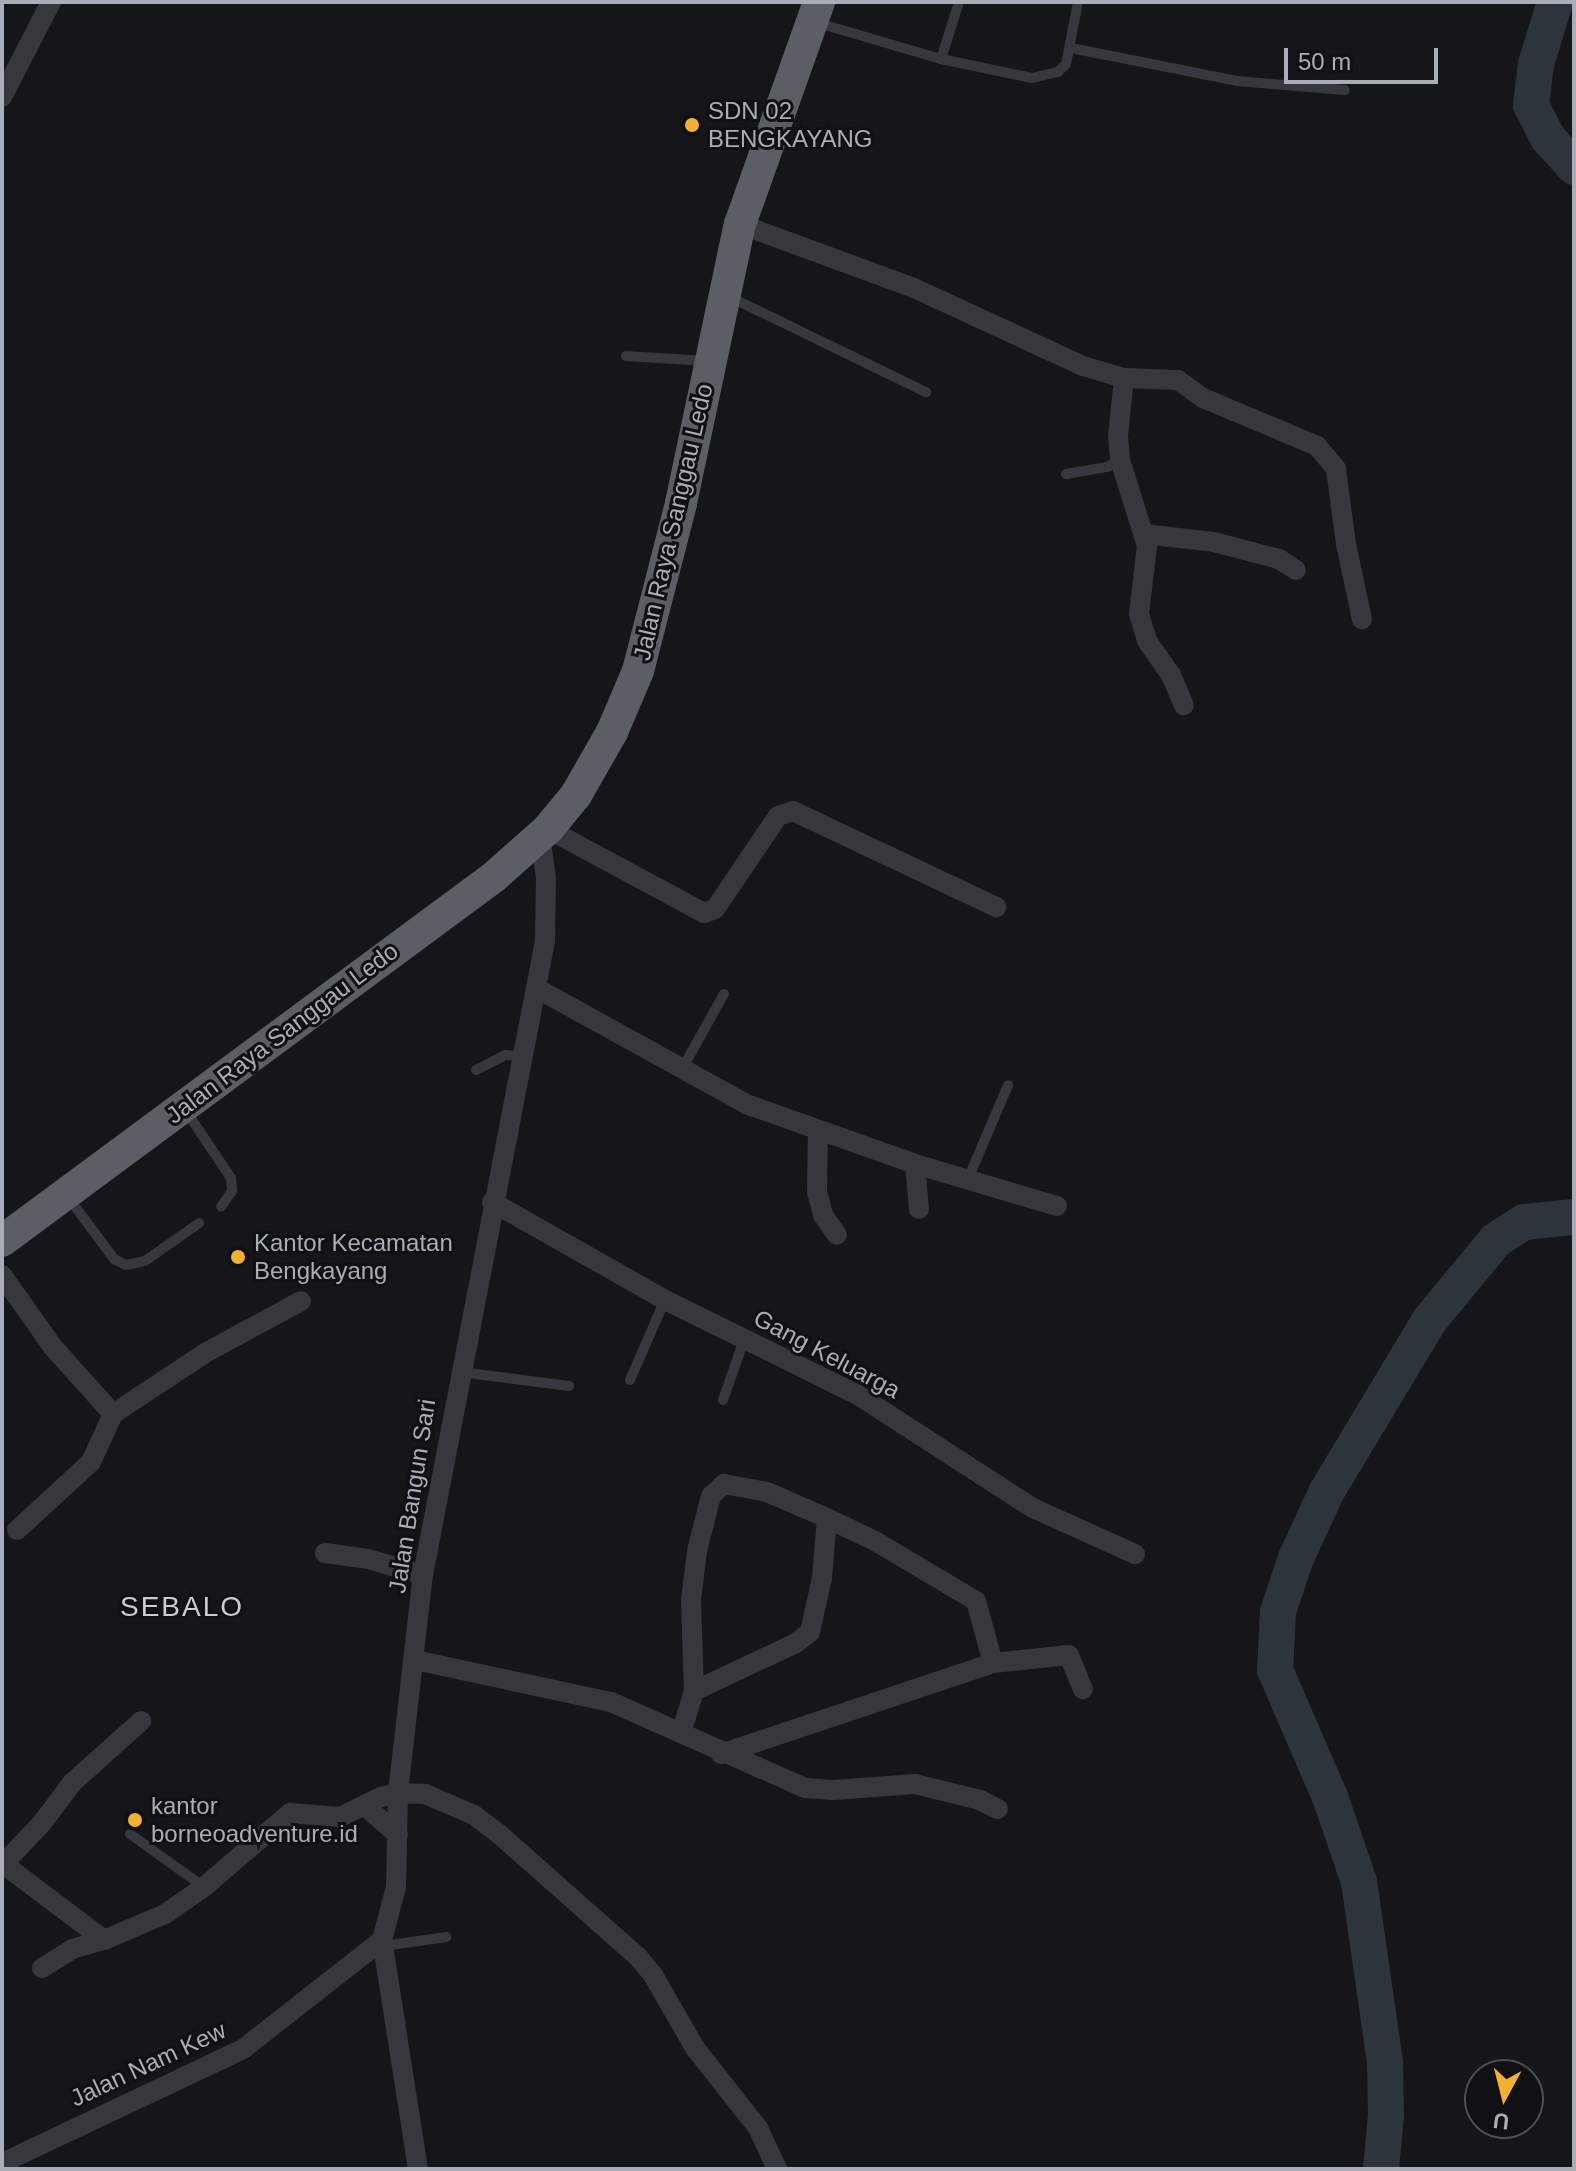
<!DOCTYPE html>
<style>
body{margin:0}
#map{position:relative;width:1576px;height:2171px;overflow:hidden;background:#161618;font-family:Arial,sans-serif}
div>[style]{position:absolute}
[style*='--x']{left:calc(var(--x)*1px);top:calc(var(--y)*1px);width:calc(var(--w)*1px);rotate:calc(var(--a)*1deg)}
.river>*{height:36px;margin:-18px;padding:0 18px;transform-origin:18px;border-radius:18px;background:#2c353c}
.service>*{height:10px;margin:-5px;padding:0 5px;transform-origin:5px;border-radius:5px;background:#37383d}
.minor>*{height:20px;margin:-10px;padding:0 10px;transform-origin:10px;border-radius:10px;background:#37383d}
.trunk>*{height:32px;margin:-16px;padding:0 16px;transform-origin:16px;border-radius:16px;background:#5b5e65}
.dots>*{width:22px;height:22px;translate:-50% -50%;box-sizing:border-box;border:4px solid #111113;border-radius:50%}
span{translate:-50% -50%;white-space:nowrap;text-align:center;line-height:1.15;-webkit-text-stroke:6px #111113;paint-order:stroke}
.poi-label{font-size:24px;color:#a8adb8}
.left{translate:0 -50%;text-align:left}
.street-label{font-size:24px;color:#a8adb8}
.quarter-label{font-size:28px;color:#c9ccd4;letter-spacing:2px}
.frame{position:absolute;inset:0;border:4px solid #a8adb8;pointer-events:none}
.north{position:absolute;left:1464px;top:2059px;width:80px;height:80px;box-sizing:border-box;background:#111113;border:2px solid #4d4f55;border-radius:50%;rotate:187deg;font-size:22px;font-weight:700;line-height:32px;text-align:center;color:#a8adb8}
.north::after{content:'';display:block;margin:auto;width:28px;height:36px;background:#f2b134;clip-path:polygon(50% 0,100% 100%,50% 72%,0 100%)}
.scale{position:absolute;left:1284px;top:48px;width:154px;height:36px;box-sizing:border-box;border:4px solid #a8adb8;border-top:0;padding-left:10px;font-size:24px;line-height:28px;white-space:nowrap;color:#a8adb8;-webkit-text-stroke:6px #111113;paint-order:stroke}
</style>
<div id="map">
<div class="river">
<i style="--x:1555;--y:2;--w:65;--a:107"></i>
<i style="--x:1536;--y:64;--w:41;--a:97"></i>
<i style="--x:1531;--y:105;--w:37;--a:63"></i>
<i style="--x:1548;--y:138;--w:39;--a:48"></i>
<i style="--x:1381;--y:2169;--w:54;--a:-84.7"></i>
<i style="--x:1386;--y:2115;--w:53;--a:-91.1"></i>
<i style="--x:1385;--y:2062;--w:182;--a:-98.2"></i>
<i style="--x:1359;--y:1882;--w:90;--a:-108.8"></i>
<i style="--x:1330;--y:1797;--w:138;--a:-113.4"></i>
<i style="--x:1275;--y:1670;--w:58;--a:-87"></i>
<i style="--x:1278;--y:1612;--w:57;--a:-71.6"></i>
<i style="--x:1296;--y:1558;--w:74;--a:-65.2"></i>
<i style="--x:1327;--y:1491;--w:198;--a:-59"></i>
<i style="--x:1429;--y:1321;--w:105;--a:-50.4"></i>
<i style="--x:1496;--y:1240;--w:33;--a:-33"></i>
<i style="--x:1524;--y:1222;--w:50;--a:-5.7"></i>
</div>
<div class="service">
<i style="--x:818;--y:23;--w:128;--a:16.3"></i>
<i style="--x:941;--y:59;--w:93;--a:11.8"></i>
<i style="--x:1032;--y:78;--w:27;--a:-13"></i>
<i style="--x:1058;--y:72;--w:11;--a:-45"></i>
<i style="--x:1066;--y:64;--w:63;--a:-79"></i>
<i style="--x:1071;--y:48;--w:169;--a:11.2"></i>
<i style="--x:1237;--y:81;--w:108;--a:4.8"></i>
<i style="--x:941;--y:59;--w:57;--a:-72.5"></i>
<i style="--x:730;--y:297;--w:218;--a:25.9"></i>
<i style="--x:626;--y:356;--w:81;--a:3.5"></i>
<i style="--x:1066;--y:474;--w:42;--a:-9.7"></i>
<i style="--x:1107;--y:467;--w:15;--a:-28"></i>
<i style="--x:682;--y:1069;--w:86;--a:-60.8"></i>
<i style="--x:476;--y:1070;--w:33;--a:-27"></i>
<i style="--x:505;--y:1055;--w:20;--a:3"></i>
<i style="--x:186;--y:1111;--w:81;--a:56.1"></i>
<i style="--x:231;--y:1178;--w:13;--a:86"></i>
<i style="--x:232;--y:1191;--w:19;--a:125"></i>
<i style="--x:968;--y:1179;--w:102;--a:-66.9"></i>
<i style="--x:68;--y:1197;--w:77;--a:53.4"></i>
<i style="--x:114;--y:1259;--w:13;--a:27"></i>
<i style="--x:126;--y:1265;--w:19;--a:-12"></i>
<i style="--x:145;--y:1261;--w:66;--a:-35.1"></i>
<i style="--x:460;--y:1372;--w:110;--a:7.3"></i>
<i style="--x:630;--y:1380;--w:87;--a:-66.4"></i>
<i style="--x:723;--y:1400;--w:64;--a:-70.7"></i>
<i style="--x:130;--y:1834;--w:91;--a:35.6"></i>
<i style="--x:383;--y:1946;--w:64;--a:-8.1"></i>
</div>
<div class="minor">
<i style="--x:2;--y:97;--w:107;--a:-62.7"></i>
<i style="--x:740;--y:224;--w:185;--a:20.2"></i>
<i style="--x:914;--y:288;--w:186;--a:24.8"></i>
<i style="--x:1083;--y:366;--w:43;--a:16.3"></i>
<i style="--x:1124;--y:378;--w:54;--a:2.1"></i>
<i style="--x:1178;--y:380;--w:31;--a:36"></i>
<i style="--x:1203;--y:398;--w:124;--a:22.8"></i>
<i style="--x:1317;--y:446;--w:30;--a:50"></i>
<i style="--x:1336;--y:469;--w:76;--a:82.4"></i>
<i style="--x:1346;--y:544;--w:77;--a:78"></i>
<i style="--x:1124;--y:378;--w:58;--a:95.9"></i>
<i style="--x:1118;--y:436;--w:24;--a:85"></i>
<i style="--x:1120;--y:460;--w:90;--a:72.6"></i>
<i style="--x:1147;--y:546;--w:68;--a:96.7"></i>
<i style="--x:1139;--y:614;--w:28;--a:73"></i>
<i style="--x:1147;--y:641;--w:42;--a:54.8"></i>
<i style="--x:1171;--y:675;--w:33;--a:67"></i>
<i style="--x:1144;--y:534;--w:70;--a:6.5"></i>
<i style="--x:1214;--y:542;--w:67;--a:14.7"></i>
<i style="--x:1279;--y:559;--w:20;--a:33"></i>
<i style="--x:548;--y:829;--w:177;--a:28.3"></i>
<i style="--x:704;--y:913;--w:12;--a:-20"></i>
<i style="--x:715;--y:909;--w:112;--a:-55.9"></i>
<i style="--x:778;--y:816;--w:16;--a:-18"></i>
<i style="--x:793;--y:811;--w:225;--a:25.3"></i>
<i style="--x:538;--y:989;--w:238;--a:28.9"></i>
<i style="--x:746;--y:1104;--w:179;--a:19.5"></i>
<i style="--x:915;--y:1164;--w:148;--a:16.5"></i>
<i style="--x:818;--y:1132;--w:60;--a:91"></i>
<i style="--x:817;--y:1192;--w:24;--a:75"></i>
<i style="--x:823;--y:1215;--w:24;--a:55"></i>
<i style="--x:915;--y:1164;--w:45;--a:84.9"></i>
<i style="--x:492;--y:1202;--w:199;--a:29.5"></i>
<i style="--x:665;--y:1300;--w:215;--a:26.2"></i>
<i style="--x:858;--y:1395;--w:208;--a:32.9"></i>
<i style="--x:1033;--y:1508;--w:112;--a:24.3"></i>
<i style="--x:2;--y:1275;--w:87;--a:54.8"></i>
<i style="--x:52;--y:1346;--w:91;--a:48.1"></i>
<i style="--x:113;--y:1414;--w:110;--a:-33.5"></i>
<i style="--x:205;--y:1353;--w:109;--a:-28.4"></i>
<i style="--x:17;--y:1530;--w:100;--a:-42.6"></i>
<i style="--x:91;--y:1462;--w:53;--a:-65.4"></i>
<i style="--x:325;--y:1553;--w:43;--a:7.9"></i>
<i style="--x:368;--y:1559;--w:57;--a:16.2"></i>
<i style="--x:415;--y:1660;--w:200;--a:12.1"></i>
<i style="--x:611;--y:1702;--w:212;--a:23.9"></i>
<i style="--x:805;--y:1788;--w:29;--a:4"></i>
<i style="--x:834;--y:1790;--w:81;--a:-4.2"></i>
<i style="--x:915;--y:1784;--w:67;--a:13.8"></i>
<i style="--x:980;--y:1800;--w:20;--a:27"></i>
<i style="--x:694;--y:1691;--w:113;--a:-25.2"></i>
<i style="--x:796;--y:1643;--w:18;--a:-38"></i>
<i style="--x:810;--y:1632;--w:55;--a:-77.5"></i>
<i style="--x:822;--y:1578;--w:60;--a:-85.2"></i>
<i style="--x:681;--y:1733;--w:44;--a:-72.8"></i>
<i style="--x:694;--y:1691;--w:91;--a:-91.9"></i>
<i style="--x:691;--y:1600;--w:49;--a:-83"></i>
<i style="--x:697;--y:1551;--w:57;--a:-75.7"></i>
<i style="--x:711;--y:1496;--w:18;--a:-43"></i>
<i style="--x:724;--y:1484;--w:44;--a:10.5"></i>
<i style="--x:767;--y:1492;--w:65;--a:23.4"></i>
<i style="--x:827;--y:1518;--w:53;--a:25.6"></i>
<i style="--x:875;--y:1541;--w:117;--a:30.7"></i>
<i style="--x:976;--y:1601;--w:64;--a:74.7"></i>
<i style="--x:721;--y:1754;--w:287;--a:-18.5"></i>
<i style="--x:993;--y:1663;--w:76;--a:-6"></i>
<i style="--x:1069;--y:1655;--w:37;--a:68"></i>
<i style="--x:364;--y:1805;--w:45;--a:41.4"></i>
<i style="--x:2;--y:1863;--w:128;--a:37"></i>
<i style="--x:4;--y:1863;--w:55;--a:-46.5"></i>
<i style="--x:42;--y:1823;--w:50;--a:-53.1"></i>
<i style="--x:72;--y:1783;--w:93;--a:-41.9"></i>
<i style="--x:42;--y:1968;--w:36;--a:-32"></i>
<i style="--x:72;--y:1949;--w:33;--a:-16"></i>
<i style="--x:104;--y:1940;--w:66;--a:-23.1"></i>
<i style="--x:165;--y:1914;--w:47;--a:-34.7"></i>
<i style="--x:204;--y:1887;--w:113;--a:-40.7"></i>
<i style="--x:290;--y:1813;--w:50;--a:4.6"></i>
<i style="--x:340;--y:1817;--w:46;--a:-26"></i>
<i style="--x:381;--y:1797;--w:17;--a:-13"></i>
<i style="--x:398;--y:1793;--w:27;--a:2"></i>
<i style="--x:425;--y:1794;--w:53;--a:23.2"></i>
<i style="--x:474;--y:1815;--w:31;--a:37"></i>
<i style="--x:499;--y:1834;--w:186;--a:41.5"></i>
<i style="--x:638;--y:1957;--w:23;--a:50"></i>
<i style="--x:653;--y:1975;--w:84;--a:60.1"></i>
<i style="--x:695;--y:2048;--w:102;--a:51.8"></i>
<i style="--x:758;--y:2128;--w:45;--a:65.1"></i>
<i style="--x:2;--y:2163;--w:267;--a:-25.3"></i>
<i style="--x:243;--y:2049;--w:177;--a:-38.1"></i>
<i style="--x:418;--y:2169;--w:232;--a:-98.9"></i>
<i style="--x:382;--y:1940;--w:55;--a:-75.2"></i>
<i style="--x:396;--y:1887;--w:94;--a:-88.8"></i>
<i style="--x:398;--y:1793;--w:219;--a:-83.5"></i>
<i style="--x:423;--y:1575;--w:646;--a:-79.11"></i>
<i style="--x:545;--y:941;--w:63;--a:-89.1"></i>
<i style="--x:546;--y:878;--w:43;--a:-97.9"></i>
</div>
<div class="trunk">
<i style="--x:2;--y:1241;--w:613;--a:-36.51"></i>
<i style="--x:495;--y:876;--w:71;--a:-41.6"></i>
<i style="--x:548;--y:829;--w:44;--a:-50.5"></i>
<i style="--x:576;--y:795;--w:73;--a:-60.3"></i>
<i style="--x:612;--y:732;--w:66;--a:-66.9"></i>
<i style="--x:638;--y:671;--w:173;--a:-75.6"></i>
<i style="--x:681;--y:503;--w:285;--a:-78.1"></i>
<i style="--x:740;--y:224;--w:236;--a:-70.4"></i>
</div>
<div class="dots">
<i style="left:692px;top:125px;background:#f2b134"></i>
<i style="left:238px;top:1257px;background:#f2b134"></i>
<i style="left:135px;top:1820px;background:#f2b134"></i>
</div>
<div class="poi-label">
<span class="left" style="left:708px;top:125px">SDN 02<br>BENGKAYANG</span>
<span class="left" style="left:254px;top:1257px">Kantor Kecamatan<br>Bengkayang</span>
<span class="left" style="left:151px;top:1820px">kantor<br>borneoadventure.id</span>
</div>
<div class="street-label">
<span style="left:673px;top:522px;rotate:-77deg">Jalan Raya Sanggau Ledo</span>
<span style="left:282px;top:1033px;rotate:-37deg">Jalan Raya Sanggau Ledo</span>
<span style="left:827px;top:1354px;rotate:28deg">Gang Keluarga</span>
<span style="left:412px;top:1496px;rotate:-81deg">Jalan Bangun Sari</span>
<span style="left:148px;top:2064px;rotate:-25deg">Jalan Nam Kew</span>
</div>
<div class="quarter-label">
<span style="left:182px;top:1607px">SEBALO</span>
</div>
<div class="frame"></div>
<div class="north">U</div>
<div class="scale">50 m</div>
</div>
